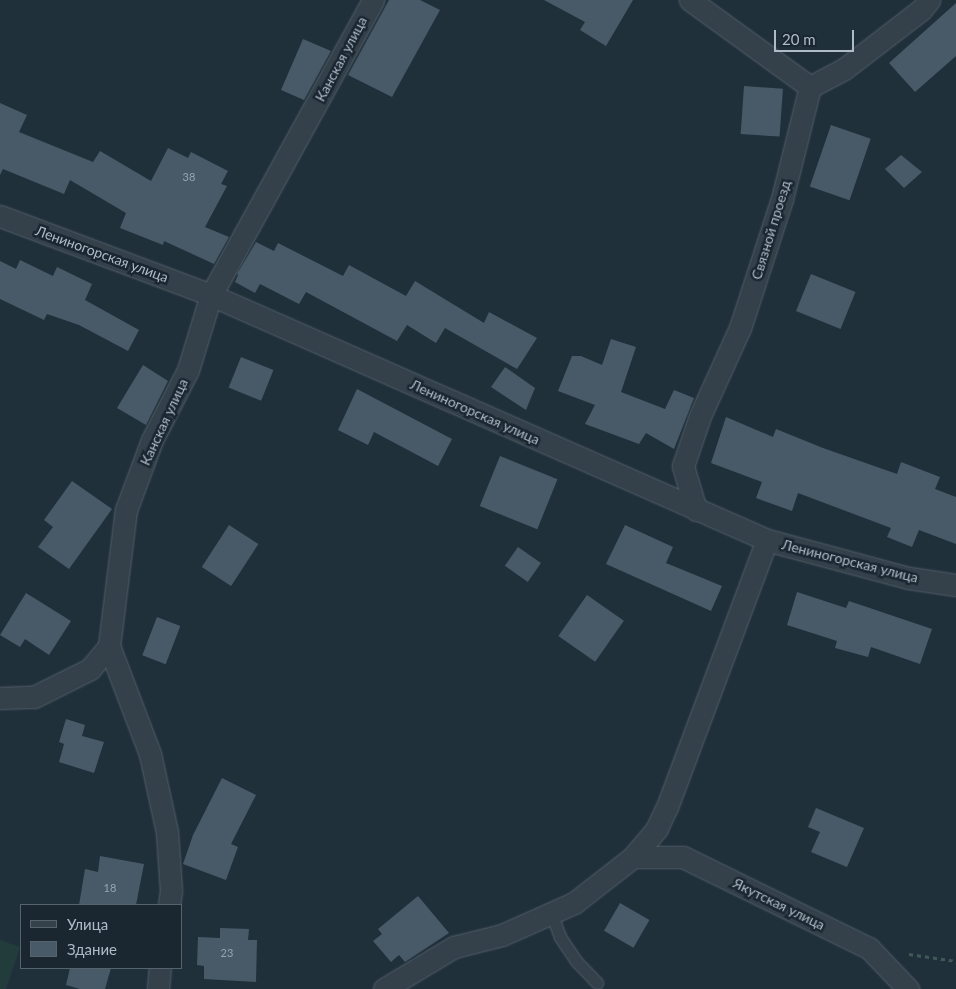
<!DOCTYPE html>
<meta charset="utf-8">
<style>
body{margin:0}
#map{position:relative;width:956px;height:989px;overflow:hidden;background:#20303b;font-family:Lato,sans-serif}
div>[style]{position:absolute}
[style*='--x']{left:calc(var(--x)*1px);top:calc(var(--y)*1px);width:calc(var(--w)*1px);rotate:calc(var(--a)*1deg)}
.green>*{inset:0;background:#223c3b}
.building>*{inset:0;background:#485a67;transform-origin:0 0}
.path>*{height:3px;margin-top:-1.5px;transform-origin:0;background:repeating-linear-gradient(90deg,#405857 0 4px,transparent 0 8px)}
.roads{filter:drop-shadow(0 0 1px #525f69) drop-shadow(0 0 1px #525f69)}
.service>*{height:11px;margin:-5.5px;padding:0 5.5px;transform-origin:5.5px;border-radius:5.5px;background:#34414b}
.minor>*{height:21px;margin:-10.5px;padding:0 10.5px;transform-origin:10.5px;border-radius:10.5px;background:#34414b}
span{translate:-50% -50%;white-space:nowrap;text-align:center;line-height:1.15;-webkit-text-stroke:5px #1a2630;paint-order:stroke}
.number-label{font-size:11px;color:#95a4af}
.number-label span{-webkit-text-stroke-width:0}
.street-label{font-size:14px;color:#afbcc7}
.legend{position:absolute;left:20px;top:904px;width:162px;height:65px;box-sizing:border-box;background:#1a2630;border:1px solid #56626c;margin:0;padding:6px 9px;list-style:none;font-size:15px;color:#afbcc7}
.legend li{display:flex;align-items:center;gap:10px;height:25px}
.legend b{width:25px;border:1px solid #56626c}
.scale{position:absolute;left:774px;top:30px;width:80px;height:22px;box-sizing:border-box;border:2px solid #afbcc7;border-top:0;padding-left:6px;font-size:15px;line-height:18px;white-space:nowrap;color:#afbcc7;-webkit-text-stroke:4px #1a2630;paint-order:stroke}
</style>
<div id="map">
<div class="green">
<i style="clip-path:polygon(0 940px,20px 947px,6px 989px,0 989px)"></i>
</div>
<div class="building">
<i style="clip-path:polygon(389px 0,420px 0,440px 10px,392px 97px,348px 75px)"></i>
<i style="clip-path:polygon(544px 0,633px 0,606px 46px,580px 30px,585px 22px)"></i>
<i style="clip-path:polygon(956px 3px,956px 56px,915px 92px,889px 63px)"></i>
<i style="clip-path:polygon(303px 39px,331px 51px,304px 100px,281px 90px)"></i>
<i style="left:744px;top:86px;width:39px;height:48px;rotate:4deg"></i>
<i style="clip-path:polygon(0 103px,27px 115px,19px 132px,93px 162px,100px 151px,151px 181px,168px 148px,188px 158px,191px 152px,228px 171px,221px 184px,227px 186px,205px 227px,229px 237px,214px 264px,164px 241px,163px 245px,120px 228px,126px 213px,70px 180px,64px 194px,3px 169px,0 175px)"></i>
<i style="left:831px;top:125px;width:42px;height:65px;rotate:19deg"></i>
<i style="clip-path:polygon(901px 155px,922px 172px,904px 188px,885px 169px)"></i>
<i style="clip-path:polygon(256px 242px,274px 251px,278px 243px,343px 276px,349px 265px,406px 296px,415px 281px,484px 323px,489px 312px,537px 338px,517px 369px,445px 328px,436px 343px,407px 325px,397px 341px,306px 292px,299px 304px,260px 284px,255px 293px,235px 282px,238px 275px,237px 274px)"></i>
<i style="clip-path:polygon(20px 260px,53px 276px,57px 267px,92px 284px,85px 300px,139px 330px,128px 351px,79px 325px,47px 314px,44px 320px,0 299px,0 261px,16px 269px)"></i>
<i style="left:811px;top:274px;width:48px;height:40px;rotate:22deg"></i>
<i style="clip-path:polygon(611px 339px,636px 347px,621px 392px,665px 409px,674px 390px,694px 398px,674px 449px,646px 433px,639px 444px,585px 424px,595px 405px,558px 391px,572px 356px,581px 356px,602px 365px)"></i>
<i style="left:241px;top:357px;width:35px;height:33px;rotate:22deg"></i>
<i style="clip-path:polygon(143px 365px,168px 381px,146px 425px,117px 408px)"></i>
<i style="clip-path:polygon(505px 367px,535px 388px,526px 410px,491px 387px)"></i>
<i style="clip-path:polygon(357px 389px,452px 439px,438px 466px,374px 432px,368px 445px,338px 430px)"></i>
<i style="clip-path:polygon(726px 417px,773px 437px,776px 429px,823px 448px,897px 474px,901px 462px,940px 477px,935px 489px,956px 497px,956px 544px,919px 530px,912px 547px,887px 537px,891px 528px,798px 493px,792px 511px,756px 498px,762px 482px,711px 463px)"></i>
<i style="left:500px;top:456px;width:62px;height:54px;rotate:22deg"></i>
<i style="clip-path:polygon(72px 481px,112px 509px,69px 569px,38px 547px,53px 527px,44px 520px)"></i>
<i style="left:229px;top:525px;width:35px;height:50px;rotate:33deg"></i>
<i style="clip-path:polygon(625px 525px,673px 547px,666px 563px,722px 586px,711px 611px,606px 564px)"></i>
<i style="left:518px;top:547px;width:28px;height:23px;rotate:35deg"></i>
<i style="clip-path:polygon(797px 592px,846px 608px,849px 601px,932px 629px,920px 664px,871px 647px,868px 657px,835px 648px,837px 641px,787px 625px)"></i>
<i style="clip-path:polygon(26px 593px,71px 621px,49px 655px,25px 639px,20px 647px,0 635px)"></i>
<i style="left:587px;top:595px;width:45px;height:50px;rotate:35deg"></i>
<i style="left:157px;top:617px;width:25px;height:41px;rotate:21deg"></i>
<i style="clip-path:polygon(66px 719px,85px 725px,82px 736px,104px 742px,94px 773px,59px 762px,64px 744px,59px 742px)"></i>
<i style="clip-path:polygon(222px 778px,256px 795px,231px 844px,238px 847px,226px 880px,183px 864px,193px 835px)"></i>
<i style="clip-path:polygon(816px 808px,864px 828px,847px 867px,811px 852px,820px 832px,808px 827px)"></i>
<i style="clip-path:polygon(100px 856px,144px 864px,136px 905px,79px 905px,85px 869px,98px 872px)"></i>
<i style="clip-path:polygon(418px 896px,449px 933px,405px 962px,399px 955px,391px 962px,373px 941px,382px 934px,378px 929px)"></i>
<i style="left:620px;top:903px;width:34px;height:32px;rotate:30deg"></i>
<i style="clip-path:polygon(220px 928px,249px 929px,248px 940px,257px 940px,256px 982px,204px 979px,204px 966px,197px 965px,198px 937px,220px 938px)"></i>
<i style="clip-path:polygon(70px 968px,111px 968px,105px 989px,80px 989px,66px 985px)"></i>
</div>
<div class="path">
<i style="--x:909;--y:954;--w:48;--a:8.5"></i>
</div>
<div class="roads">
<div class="service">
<i style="--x:551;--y:913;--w:26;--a:69"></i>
<i style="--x:560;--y:937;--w:30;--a:56"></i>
<i style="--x:577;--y:962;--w:29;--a:46"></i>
</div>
<div class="minor">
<i style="--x:690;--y:0;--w:148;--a:35.9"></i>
<i style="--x:0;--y:216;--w:225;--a:20.5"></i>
<i style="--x:211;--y:295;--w:608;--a:23.78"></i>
<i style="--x:767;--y:540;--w:147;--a:15"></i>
<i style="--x:909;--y:578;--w:48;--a:8.5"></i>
<i style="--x:696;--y:510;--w:46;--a:-106.5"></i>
<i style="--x:683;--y:466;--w:53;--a:-71.2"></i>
<i style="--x:700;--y:416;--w:97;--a:-65.6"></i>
<i style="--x:740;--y:328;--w:136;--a:-72"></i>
<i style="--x:782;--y:199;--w:115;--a:-76"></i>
<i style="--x:810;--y:87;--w:38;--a:-28"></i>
<i style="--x:844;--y:69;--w:97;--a:-37.5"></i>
<i style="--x:921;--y:10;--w:13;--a:-51"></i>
<i style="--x:0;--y:698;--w:34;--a:-2"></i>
<i style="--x:34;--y:697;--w:63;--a:-26.6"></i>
<i style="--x:90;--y:669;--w:30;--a:-50"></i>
<i style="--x:633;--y:857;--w:50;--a:0"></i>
<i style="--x:683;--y:857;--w:207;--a:26.1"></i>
<i style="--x:869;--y:948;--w:57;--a:46.4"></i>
<i style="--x:169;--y:905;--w:14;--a:-82"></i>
<i style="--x:171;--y:891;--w:59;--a:-93.9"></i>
<i style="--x:167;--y:832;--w:80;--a:-102.3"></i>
<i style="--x:150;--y:754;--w:116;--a:-110.8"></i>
<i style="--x:109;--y:646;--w:137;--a:-82.9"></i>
<i style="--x:126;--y:510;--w:75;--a:-69.6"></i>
<i style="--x:152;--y:440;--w:79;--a:-62.8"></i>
<i style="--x:188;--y:370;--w:78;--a:-73"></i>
<i style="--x:211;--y:295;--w:337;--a:-61.2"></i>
<i style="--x:158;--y:989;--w:21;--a:-85"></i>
<i style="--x:384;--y:989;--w:82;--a:-31"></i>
<i style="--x:454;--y:947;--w:49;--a:-14"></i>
<i style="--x:502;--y:935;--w:79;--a:-24"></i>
<i style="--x:574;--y:903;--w:75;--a:-37.9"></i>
<i style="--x:633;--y:857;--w:38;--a:-50"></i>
<i style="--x:657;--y:828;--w:23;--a:-65"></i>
<i style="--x:667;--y:807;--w:285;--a:-69.5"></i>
</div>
</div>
<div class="number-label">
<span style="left:189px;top:177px">38</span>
<span style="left:110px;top:888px">18</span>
<span style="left:227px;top:953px">23</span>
</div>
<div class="street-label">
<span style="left:341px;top:59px;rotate:-62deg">Канская улица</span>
<span style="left:771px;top:230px;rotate:-73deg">Связной проезд</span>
<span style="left:102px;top:254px;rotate:20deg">Лениногорская улица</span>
<span style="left:475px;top:412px;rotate:24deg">Лениногорская улица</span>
<span style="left:164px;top:422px;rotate:-65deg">Канская улица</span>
<span style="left:850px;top:561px;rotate:14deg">Лениногорская улица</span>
<span style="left:779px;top:904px;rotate:26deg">Якутская улица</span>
</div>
<ul class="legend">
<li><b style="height:6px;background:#34414b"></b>Улица</li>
<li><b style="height:14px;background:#485a67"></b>Здание</li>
</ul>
<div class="scale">20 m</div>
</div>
